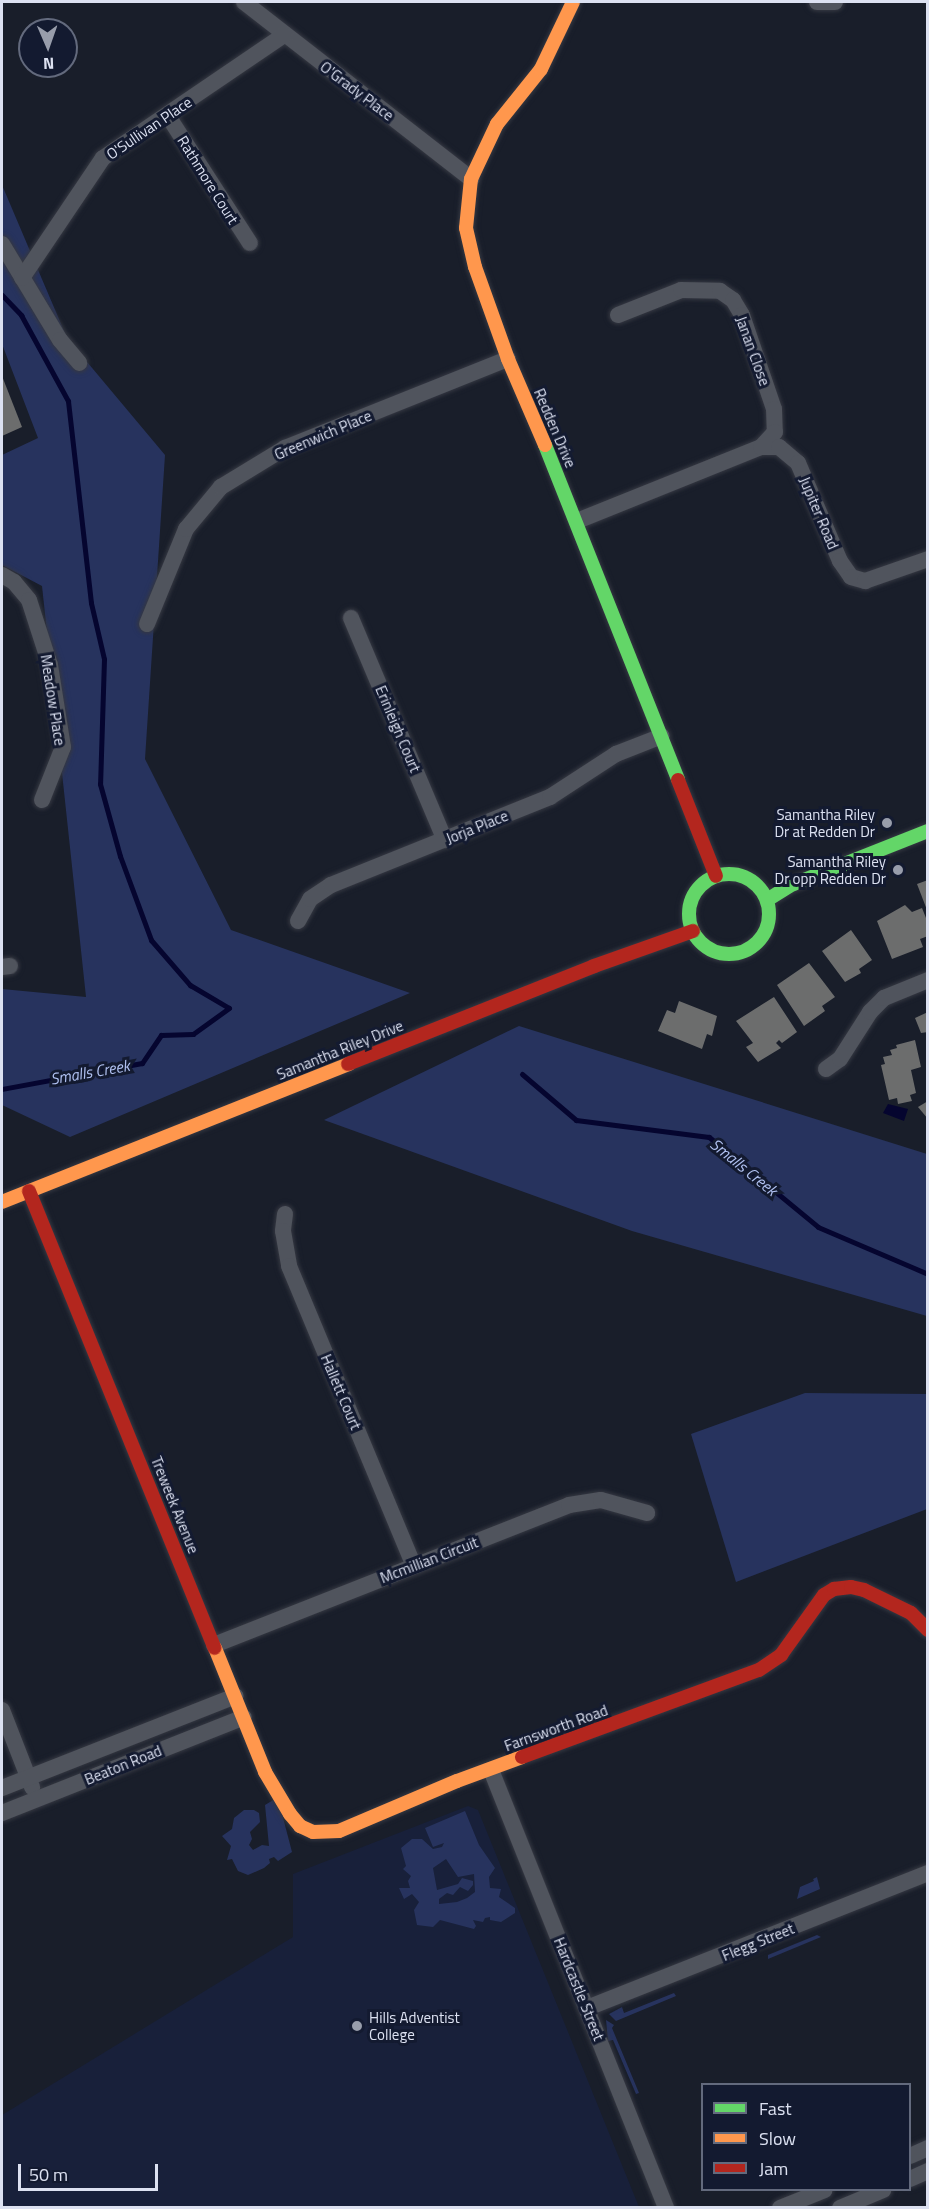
<!DOCTYPE html>
<style>
body{margin:0}
#map{position:relative;width:929px;height:2209px;overflow:hidden;background:#191e2a;font-family:"Titillium Web",sans-serif}
div>[style]{position:absolute}
[style*='--x']{left:calc(var(--x)*1px);top:calc(var(--y)*1px);width:calc(var(--w)*1px);rotate:calc(var(--a)*1deg)}
.built>*{inset:0;background:#18203a}
.green>*{inset:0;background:#27335e}
.water>*{inset:0;background:#05052f}
.stream>*{height:5px;margin:-2.5px;padding:0 2.5px;transform-origin:2.5px;border-radius:2.5px;background:#05052f}
.building>*{inset:0;background:#6c6d6d}
.roads{filter:drop-shadow(0 0 2px #353842) drop-shadow(0 0 2px #353842)}
.street>*{height:16px;margin:-8px;padding:0 8px;transform-origin:8px;border-radius:8px;background:#50545d}
.fast>*{height:14px;margin:-7px;padding:0 7px;transform-origin:7px;border-radius:7px;background:#63d668}
.fast>.ring{margin:-7px;padding:0;box-sizing:content-box;background:none;border:14px solid #63d668;border-radius:50%}
.slow>*{height:14px;margin:-7px;padding:0 7px;transform-origin:7px;border-radius:7px;background:#ff974d}
.jam>*{height:14px;margin:-7px;padding:0 7px;transform-origin:7px;border-radius:7px;background:#b3261e}
.dots>*{width:16px;height:16px;translate:-50% -50%;box-sizing:border-box;border:3px solid #131a30;border-radius:50%}
span{translate:-50% -50%;white-space:nowrap;text-align:center;line-height:1.15;-webkit-text-stroke:6px #131a30;paint-order:stroke}
.street-label{font-size:15px;color:#dce1f1}
.poi-label{font-size:15px;color:#dce1f1}
.right{translate:-100% -50%;text-align:right}
.left{translate:0 -50%;text-align:left}
.water-label{font-size:16px;color:#b0c1f1;font-style:italic}
.frame{position:absolute;inset:0;border:3px solid #dce1f1;pointer-events:none}
.legend{position:absolute;left:701px;top:2083px;width:210px;height:108px;box-sizing:border-box;background:#131a30;border:2px solid #636a7d;margin:0;padding:8px 10px;list-style:none;font-size:18px;color:#dce1f1}
.legend li{display:flex;align-items:center;gap:12px;height:30px}
.legend b{width:30px;border:2px solid #636a7d}
.north{position:absolute;left:18px;top:18px;width:60px;height:60px;box-sizing:border-box;background:#131a30;border:2px solid #636a7d;border-radius:50%;rotate:178deg;font-size:16px;font-weight:700;line-height:24px;text-align:center;color:#dce1f1}
.north::after{content:'';display:block;margin:auto;width:21px;height:27px;background:#989dab;clip-path:polygon(50% 0,100% 100%,50% 72%,0 100%)}
.scale{position:absolute;left:18px;top:2164px;width:140px;height:27px;box-sizing:border-box;border:3px solid #dce1f1;border-top:0;padding-left:8px;font-size:18px;line-height:21px;white-space:nowrap;color:#dce1f1;-webkit-text-stroke:4px #131a30;paint-order:stroke}
</style>
<div id="map">
<div class="built">
<i style="clip-path:polygon(468px 1806px,478px 1810px,639px 2207px,2px 2208px,2px 2115px,293px 1937px,293px 1874px)"></i>
</div>
<div class="green">
<i style="clip-path:polygon(2px 185px,67px 338px,165px 455px,145px 759px,231px 930px,410px 993px,70px 1137px,2px 1105px,2px 989px,86px 997px,42px 586px,2px 565px,2px 455px,38px 438px,2px 344px)"></i>
<i style="clip-path:polygon(519px 1026px,927px 1154px,927px 1316px,632px 1231px,324px 1120px)"></i>
<i style="clip-path:polygon(805px 1393px,927px 1394px,927px 1509px,736px 1582px,691px 1434px)"></i>
<i style="clip-path:polygon(275px 1799px,280px 1806px,292px 1852px,278px 1861px,274px 1857px,269px 1859px,270px 1863px,264px 1868px,248px 1875px,238px 1871px,232px 1859px,227px 1860px,231px 1846px,222px 1836px,232px 1829px,234px 1818px,244px 1810px,254px 1810px,259px 1813px,260px 1822px,250px 1832px,252px 1839px,249px 1845px,253px 1850px,262px 1845px,269px 1846px,265px 1805px)"></i>
<i style="clip-path:polygon(evenodd,465px 1811px,479px 1845px,495px 1868px,489px 1877px,490px 1888px,501px 1889px,499px 1897px,515px 1908px,515px 1913px,501px 1922px,490px 1920px,490px 1917px,485px 1918px,483px 1922px,473px 1920px,476px 1926px,474px 1929px,440px 1920px,433px 1927px,417px 1925px,414px 1910px,419px 1902px,412px 1894px,404px 1899px,399px 1888px,410px 1888px,408px 1881px,411px 1876px,403px 1869px,406px 1866px,401px 1848px,412px 1839px,422px 1839px,433px 1849px,442px 1847px,444px 1843px,433px 1847px,425px 1828px,465px 1811px,446px 1859px,458px 1877px,474px 1874px,475px 1892px,467px 1898px,457px 1902px,439px 1904px,439px 1899px,447px 1893px,453px 1895px,460px 1887px,468px 1891px,473px 1885px,473px 1881px,462px 1878px,458px 1884px,437px 1890px,433px 1868px,446px 1859px)"></i>
<i style="clip-path:polygon(817px 1877px,820px 1889px,797px 1899px,800px 1887px,814px 1881px,813px 1879px)"></i>
<i style="clip-path:polygon(817px 1935px,821px 1937px,768px 1959px,768px 1955px)"></i>
<i style="clip-path:polygon(674px 1993px,676px 1996px,616px 2021px,609px 2014px,622px 2007px,624px 2013px)"></i>
<i style="clip-path:polygon(606px 2020px,614px 2025px,612px 2028px,639px 2093px,636px 2094px,613px 2040px,608px 2041px)"></i>
</div>
<div class="water">
<i style="clip-path:polygon(888px 1104px,908px 1109px,904px 1121px,883px 1113px)"></i>
</div>
<div class="stream">
<i style="--x:2;--y:295;--w:28;--a:46"></i>
<i style="--x:21;--y:315;--w:98;--a:61.3"></i>
<i style="--x:68;--y:401;--w:203;--a:83.5"></i>
<i style="--x:91;--y:603;--w:57;--a:76.9"></i>
<i style="--x:104;--y:659;--w:125;--a:91.8"></i>
<i style="--x:100;--y:784;--w:75;--a:74.5"></i>
<i style="--x:120;--y:856;--w:90;--a:69.7"></i>
<i style="--x:151;--y:940;--w:60;--a:49.1"></i>
<i style="--x:190;--y:985;--w:45;--a:30.5"></i>
<i style="--x:229;--y:1008;--w:44;--a:144.2"></i>
<i style="--x:193;--y:1034;--w:32;--a:178"></i>
<i style="--x:161;--y:1035;--w:34;--a:124"></i>
<i style="--x:142;--y:1063;--w:142;--a:169.5"></i>
<i style="--x:522;--y:1074;--w:71;--a:40.4"></i>
<i style="--x:576;--y:1120;--w:134;--a:7.3"></i>
<i style="--x:709;--y:1137;--w:141;--a:39.5"></i>
<i style="--x:818;--y:1227;--w:120;--a:23.1"></i>
</div>
<div class="building">
<i style="clip-path:polygon(2px 376px,22px 427px,2px 436px)"></i>
<i style="clip-path:polygon(928px 880px,928px 910px,927px 910px,917px 884px)"></i>
<i style="clip-path:polygon(905px 905px,912px 912px,922px 908px,928px 923px,928px 936px,920px 939px,923px 947px,892px 959px,877px 921px)"></i>
<i style="clip-path:polygon(851px 930px,872px 960px,859px 969px,861px 973px,845px 982px,822px 951px)"></i>
<i style="clip-path:polygon(809px 963px,835px 997px,822px 1006px,825px 1011px,804px 1026px,777px 985px)"></i>
<i style="clip-path:polygon(774px 997px,797px 1032px,782px 1043px,779px 1040px,776px 1043px,781px 1048px,758px 1062px,746px 1047px,753px 1043px,736px 1021px)"></i>
<i style="clip-path:polygon(679px 1001px,717px 1016px,712px 1036px,707px 1034px,702px 1049px,658px 1031px,667px 1010px,675px 1013px)"></i>
<i style="clip-path:polygon(928px 1012px,928px 1032px,921px 1033px,915px 1018px)"></i>
<i style="clip-path:polygon(915px 1040px,921px 1067px,911px 1070px,916px 1093px,910px 1095px,912px 1101px,898px 1104px,897px 1098px,889px 1100px,881px 1065px,885px 1064px,883px 1057px,892px 1055px,890px 1050px,897px 1048px,896px 1045px)"></i>
<i style="clip-path:polygon(928px 1101px,928px 1119px,918px 1107px)"></i>
</div>
<div class="roads">
<div class="street">
<i style="--x:244;--y:2;--w:288;--a:37.9"></i>
<i style="--x:817;--y:2;--w:18;--a:0"></i>
<i style="--x:168;--y:116;--w:151;--a:57.2"></i>
<i style="--x:2;--y:244;--w:112;--a:58.9"></i>
<i style="--x:60;--y:340;--w:30;--a:50"></i>
<i style="--x:22;--y:278;--w:145;--a:-56"></i>
<i style="--x:103;--y:158;--w:219;--a:-34.2"></i>
<i style="--x:618;--y:315;--w:68;--a:-21.6"></i>
<i style="--x:681;--y:290;--w:39;--a:1"></i>
<i style="--x:720;--y:291;--w:16;--a:35"></i>
<i style="--x:733;--y:300;--w:17;--a:59"></i>
<i style="--x:742;--y:315;--w:99;--a:71.2"></i>
<i style="--x:774;--y:409;--w:23;--a:88"></i>
<i style="--x:775;--y:432;--w:21;--a:133"></i>
<i style="--x:577;--y:521;--w:198;--a:-21.9"></i>
<i style="--x:761;--y:447;--w:18;--a:0"></i>
<i style="--x:779;--y:447;--w:25;--a:40"></i>
<i style="--x:798;--y:463;--w:107;--a:66.8"></i>
<i style="--x:840;--y:561;--w:19;--a:55"></i>
<i style="--x:851;--y:577;--w:15;--a:16"></i>
<i style="--x:865;--y:581;--w:67;--a:-19.2"></i>
<i style="--x:2;--y:575;--w:14;--a:30"></i>
<i style="--x:14;--y:582;--w:23;--a:50"></i>
<i style="--x:29;--y:600;--w:68;--a:72.1"></i>
<i style="--x:50;--y:665;--w:83;--a:81"></i>
<i style="--x:63;--y:747;--w:57;--a:111.6"></i>
<i style="--x:351;--y:618;--w:241;--a:67.1"></i>
<i style="--x:147;--y:624;--w:103;--a:-67.7"></i>
<i style="--x:186;--y:529;--w:55;--a:-50.2"></i>
<i style="--x:221;--y:487;--w:75;--a:-31.4"></i>
<i style="--x:285;--y:448;--w:240;--a:-21.8"></i>
<i style="--x:298;--y:921;--w:25;--a:-61"></i>
<i style="--x:310;--y:899;--w:25;--a:-34"></i>
<i style="--x:331;--y:885;--w:236;--a:-21.9"></i>
<i style="--x:550;--y:797;--w:79;--a:-33.1"></i>
<i style="--x:616;--y:754;--w:49;--a:-21.4"></i>
<i style="--x:2;--y:967;--w:8;--a:-7"></i>
<i style="--x:826;--y:1069;--w:17;--a:-36"></i>
<i style="--x:840;--y:1059;--w:56;--a:-57.4"></i>
<i style="--x:870;--y:1012;--w:20;--a:-45"></i>
<i style="--x:884;--y:998;--w:48;--a:-22.2"></i>
<i style="--x:285;--y:1214;--w:17;--a:97"></i>
<i style="--x:283;--y:1231;--w:36;--a:80"></i>
<i style="--x:289;--y:1266;--w:325;--a:67.4"></i>
<i style="--x:214;--y:1645;--w:382;--a:-21.5"></i>
<i style="--x:569;--y:1505;--w:32;--a:-9"></i>
<i style="--x:601;--y:1500;--w:48;--a:15.8"></i>
<i style="--x:2;--y:1710;--w:83;--a:68.7"></i>
<i style="--x:491;--y:1770;--w:472;--a:68.2"></i>
<i style="--x:2;--y:1788;--w:251;--a:-21.5"></i>
<i style="--x:2;--y:1813;--w:260;--a:-21.6"></i>
<i style="--x:587;--y:2008;--w:367;--a:-21.6"></i>
<i style="--x:910;--y:2156;--w:20;--a:-24"></i>
<i style="--x:910;--y:2179;--w:20;--a:-24"></i>
<i style="--x:780;--y:2208;--w:48;--a:-21.8"></i>
<i style="--x:840;--y:2208;--w:47;--a:-22.7"></i>
</div>
<div class="fast">
<i style="--x:545;--y:445;--w:360;--a:68.3"></i>
<i class="ring" style="left:689px;top:874px;width:66px;height:66px"></i>
<i style="--x:767;--y:900;--w:26;--a:-32"></i>
<i style="--x:789;--y:886;--w:149;--a:-21.6"></i>
</div>
<div class="slow">
<i style="--x:545;--y:445;--w:94;--a:-113.3"></i>
<i style="--x:508;--y:359;--w:98;--a:-109.7"></i>
<i style="--x:475;--y:267;--w:40;--a:-103"></i>
<i style="--x:466;--y:228;--w:49;--a:-84.2"></i>
<i style="--x:471;--y:179;--w:61;--a:-64.7"></i>
<i style="--x:497;--y:124;--w:70;--a:-51.3"></i>
<i style="--x:541;--y:69;--w:74;--a:-64.5"></i>
<i style="--x:2;--y:1202;--w:373;--a:-21.7"></i>
<i style="--x:215;--y:1648;--w:134;--a:68"></i>
<i style="--x:265;--y:1772;--w:49;--a:59.2"></i>
<i style="--x:290;--y:1814;--w:16;--a:50"></i>
<i style="--x:300;--y:1826;--w:14;--a:25"></i>
<i style="--x:313;--y:1832;--w:26;--a:-2"></i>
<i style="--x:339;--y:1831;--w:128;--a:-23"></i>
<i style="--x:457;--y:1781;--w:69;--a:-20.3"></i>
</div>
<div class="jam">
<i style="--x:678;--y:780;--w:103;--a:68.4"></i>
<i style="--x:348;--y:1064;--w:265;--a:-21.7"></i>
<i style="--x:594;--y:966;--w:105;--a:-19.5"></i>
<i style="--x:29;--y:1191;--w:493;--a:67.9"></i>
<i style="--x:522;--y:1757;--w:252;--a:-20.2"></i>
<i style="--x:759;--y:1670;--w:27;--a:-34"></i>
<i style="--x:781;--y:1655;--w:74;--a:-54.4"></i>
<i style="--x:824;--y:1595;--w:12;--a:-31"></i>
<i style="--x:834;--y:1589;--w:17;--a:-7"></i>
<i style="--x:851;--y:1587;--w:13;--a:13"></i>
<i style="--x:864;--y:1590;--w:52;--a:26.1"></i>
<i style="--x:911;--y:1613;--w:24;--a:45"></i>
</div>
</div>
<div class="dots">
<i style="left:887px;top:823px;background:#989dab"></i>
<i style="left:898px;top:870px;background:#989dab"></i>
<i style="left:357px;top:2026px;background:#989dab"></i>
</div>
<div class="street-label">
<span style="left:357px;top:91px;rotate:37deg">O'Grady Place</span>
<span style="left:149px;top:128px;rotate:-34deg">O'Sullivan Place</span>
<span style="left:208px;top:180px;rotate:58deg">Rathmore Court</span>
<span style="left:753px;top:351px;rotate:70deg">Janan Close</span>
<span style="left:555px;top:428px;rotate:67deg">Redden Drive</span>
<span style="left:323px;top:435px;rotate:-23deg">Greenwich Place</span>
<span style="left:819px;top:513px;rotate:67deg">Jupiter Road</span>
<span style="left:53px;top:700px;rotate:81deg">Meadow Place</span>
<span style="left:398px;top:729px;rotate:67deg">Erinleigh Court</span>
<span style="left:477px;top:827px;rotate:-22deg">Jorja Place</span>
<span style="left:340px;top:1050px;rotate:-22deg">Samantha Riley Drive</span>
<span style="left:341px;top:1392px;rotate:67deg">Hallett Court</span>
<span style="left:175px;top:1505px;rotate:68deg">Treweek Avenue</span>
<span style="left:429px;top:1560px;rotate:-21deg">Mcmillian Circuit</span>
<span style="left:556px;top:1728px;rotate:-20deg">Farnsworth Road</span>
<span style="left:123px;top:1765px;rotate:-22deg">Beaton Road</span>
<span style="left:758px;top:1942px;rotate:-22deg">Flegg Street</span>
<span style="left:579px;top:1989px;rotate:68deg">Hardcastle Street</span>
</div>
<div class="poi-label">
<span class="right" style="left:875px;top:823px">Samantha Riley<br>Dr at Redden Dr</span>
<span class="right" style="left:886px;top:870px">Samantha Riley<br>Dr opp Redden Dr</span>
<span class="left" style="left:369px;top:2026px">Hills Adventist<br>College</span>
</div>
<div class="water-label">
<span style="left:90px;top:1072px;rotate:-10deg">Smalls Creek</span>
<span style="left:744px;top:1167px;rotate:39deg">Smalls Creek</span>
</div>
<div class="frame"></div>
<ul class="legend">
<li><b style="height:8px;background:#63d668"></b>Fast</li>
<li><b style="height:8px;background:#ff974d"></b>Slow</li>
<li><b style="height:8px;background:#b3261e"></b>Jam</li>
</ul>
<div class="north">N</div>
<div class="scale">50 m</div>
</div>
